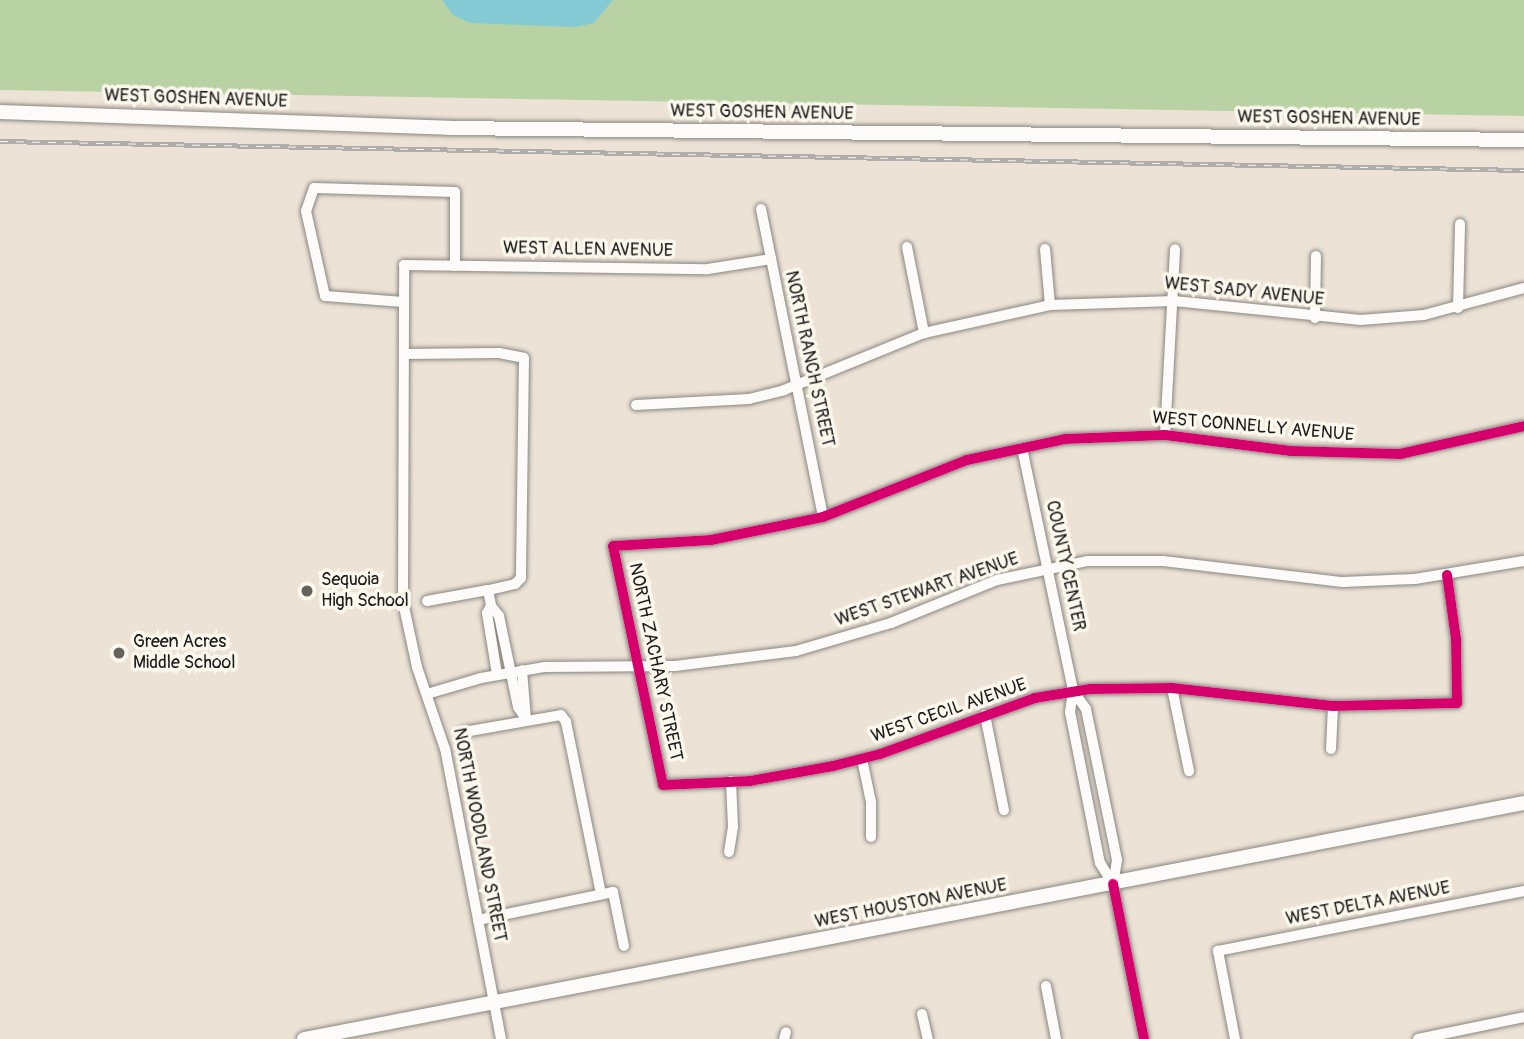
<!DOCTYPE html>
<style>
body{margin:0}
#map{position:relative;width:1524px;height:1039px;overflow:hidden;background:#ece3d6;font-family:Pangolin,sans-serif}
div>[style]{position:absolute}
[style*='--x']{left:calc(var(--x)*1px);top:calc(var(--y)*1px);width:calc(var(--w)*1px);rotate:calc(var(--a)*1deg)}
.green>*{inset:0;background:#b8d2a3}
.water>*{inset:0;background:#85cbd5}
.roads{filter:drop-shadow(0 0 2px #8b8680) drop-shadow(0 0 2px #8b8680)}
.minor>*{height:10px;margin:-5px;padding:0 5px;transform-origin:5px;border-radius:5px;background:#fcfbf9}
.major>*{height:14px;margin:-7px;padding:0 7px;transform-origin:7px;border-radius:7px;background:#fcfbf9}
.rail>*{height:5px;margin-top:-2.5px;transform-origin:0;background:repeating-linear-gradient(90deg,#fbf7ec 0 8px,#afadac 0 16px);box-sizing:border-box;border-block:2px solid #afadac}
.cycleway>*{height:10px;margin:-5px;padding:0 5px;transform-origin:5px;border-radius:5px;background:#d6006c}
.dots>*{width:19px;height:19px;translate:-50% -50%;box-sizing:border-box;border:4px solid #fbf7ec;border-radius:50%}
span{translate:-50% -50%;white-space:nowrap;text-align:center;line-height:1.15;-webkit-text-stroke:7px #fbf7ec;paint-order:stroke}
.street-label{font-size:18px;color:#1c1c1c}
.poi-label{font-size:18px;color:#1c1c1c}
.left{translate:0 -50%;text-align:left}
</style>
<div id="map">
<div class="green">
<i style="clip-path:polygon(0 0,1524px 0,1524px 116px,0 90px)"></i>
</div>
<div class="water">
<i style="clip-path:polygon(442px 0,613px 0,594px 23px,575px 27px,470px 23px,453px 15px)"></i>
</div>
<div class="roads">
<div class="minor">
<i style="--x:761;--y:209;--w:314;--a:78.6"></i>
<i style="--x:907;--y:247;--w:88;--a:78.8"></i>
<i style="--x:1045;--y:249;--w:56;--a:84.9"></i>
<i style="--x:403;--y:302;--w:78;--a:-175.6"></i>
<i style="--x:325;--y:296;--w:87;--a:-102.6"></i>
<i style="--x:306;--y:211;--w:24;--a:-71"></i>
<i style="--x:314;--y:188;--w:141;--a:1.6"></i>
<i style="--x:455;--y:192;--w:74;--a:90"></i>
<i style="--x:1458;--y:308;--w:84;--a:-88.6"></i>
<i style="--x:1315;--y:318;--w:62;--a:-89.1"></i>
<i style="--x:404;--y:354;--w:95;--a:-0.6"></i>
<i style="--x:499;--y:353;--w:25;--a:11"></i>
<i style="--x:524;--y:358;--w:220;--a:90.8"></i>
<i style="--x:521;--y:578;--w:8;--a:135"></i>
<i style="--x:515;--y:584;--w:28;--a:167"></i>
<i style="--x:636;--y:405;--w:113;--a:-3"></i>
<i style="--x:749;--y:399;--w:36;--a:-14"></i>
<i style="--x:784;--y:390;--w:151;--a:-22.2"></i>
<i style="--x:924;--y:333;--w:129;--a:-12.5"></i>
<i style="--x:1050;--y:305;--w:124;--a:-1.8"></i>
<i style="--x:1174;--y:301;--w:188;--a:5.8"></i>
<i style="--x:1361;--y:320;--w:63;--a:-4.5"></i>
<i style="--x:1424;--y:315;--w:104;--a:-15.1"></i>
<i style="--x:1165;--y:435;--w:186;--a:-86.9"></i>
<i style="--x:1022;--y:448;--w:248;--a:78.1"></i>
<i style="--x:1073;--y:691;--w:21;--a:98"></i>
<i style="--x:1070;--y:712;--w:154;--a:78.8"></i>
<i style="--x:1100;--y:863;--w:25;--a:58"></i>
<i style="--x:1113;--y:884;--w:158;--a:78.7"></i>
<i style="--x:1447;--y:575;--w:65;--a:82"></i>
<i style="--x:1456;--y:639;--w:64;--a:89.1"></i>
<i style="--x:1457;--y:703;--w:124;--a:178.6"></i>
<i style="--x:1333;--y:706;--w:162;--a:-173.6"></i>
<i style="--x:1172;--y:688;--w:82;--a:179.3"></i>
<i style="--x:1090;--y:689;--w:56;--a:170.7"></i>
<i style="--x:1035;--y:698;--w:165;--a:160.1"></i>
<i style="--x:880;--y:754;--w:49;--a:165.7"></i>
<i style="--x:833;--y:766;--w:84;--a:169.8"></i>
<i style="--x:750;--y:781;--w:87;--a:177.4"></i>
<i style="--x:663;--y:785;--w:244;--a:-101.8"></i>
<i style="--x:613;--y:546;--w:98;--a:-3.5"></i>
<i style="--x:711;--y:540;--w:114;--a:-11.6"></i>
<i style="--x:823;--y:517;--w:155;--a:-21.6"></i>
<i style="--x:967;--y:460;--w:100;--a:-12.1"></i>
<i style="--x:1065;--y:439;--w:100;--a:-2.3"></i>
<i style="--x:1165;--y:435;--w:127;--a:7.2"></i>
<i style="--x:1291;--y:451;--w:109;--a:1.6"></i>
<i style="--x:1400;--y:454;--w:127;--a:-12.7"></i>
<i style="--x:427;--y:601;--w:62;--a:-10.2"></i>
<i style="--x:488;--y:590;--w:16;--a:79"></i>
<i style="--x:491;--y:606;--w:13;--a:51"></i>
<i style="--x:499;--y:616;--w:93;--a:78.2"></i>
<i style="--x:518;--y:707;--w:14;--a:56"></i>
<i style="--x:526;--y:719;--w:49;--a:-94.7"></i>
<i style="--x:491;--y:606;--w:8;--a:120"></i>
<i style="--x:487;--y:613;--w:62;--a:80.7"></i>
<i style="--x:1172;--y:688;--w:85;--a:78.4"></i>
<i style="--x:1073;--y:691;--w:22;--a:54"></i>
<i style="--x:1086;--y:709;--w:154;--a:78.4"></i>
<i style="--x:1117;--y:860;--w:24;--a:99"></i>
<i style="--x:427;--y:694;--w:56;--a:-16.5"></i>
<i style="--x:481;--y:678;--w:65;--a:-9.8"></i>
<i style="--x:545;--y:667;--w:130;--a:-0.4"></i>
<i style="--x:675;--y:666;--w:122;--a:-7.1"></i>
<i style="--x:796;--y:651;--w:99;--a:-16.4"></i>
<i style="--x:891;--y:623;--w:114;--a:-22.1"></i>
<i style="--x:997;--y:580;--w:92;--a:-11.9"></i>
<i style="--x:1087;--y:561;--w:76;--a:0"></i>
<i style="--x:1163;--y:561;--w:181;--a:6.7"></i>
<i style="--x:1343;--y:582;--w:72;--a:-2.4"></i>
<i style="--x:1415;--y:579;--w:110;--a:-9.4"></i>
<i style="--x:985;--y:715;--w:97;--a:78.7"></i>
<i style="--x:464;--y:732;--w:98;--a:-9.9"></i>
<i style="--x:561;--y:715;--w:9;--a:54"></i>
<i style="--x:566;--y:722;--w:176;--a:78.5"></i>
<i style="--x:1331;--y:749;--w:43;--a:-87.3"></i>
<i style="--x:862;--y:759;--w:44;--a:78.2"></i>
<i style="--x:871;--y:802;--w:35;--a:90"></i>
<i style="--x:729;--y:852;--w:25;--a:-81"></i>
<i style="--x:733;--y:827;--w:46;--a:-92.5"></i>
<i style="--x:478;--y:920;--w:138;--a:-11.7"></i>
<i style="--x:613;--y:892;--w:55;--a:78.5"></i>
<i style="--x:1046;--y:986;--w:54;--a:79.3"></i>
<i style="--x:922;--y:1014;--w:26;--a:77"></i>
<i style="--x:501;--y:1039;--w:295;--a:-100.9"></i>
<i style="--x:445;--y:749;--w:87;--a:-108.9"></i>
<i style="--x:417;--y:667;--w:66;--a:-102.2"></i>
<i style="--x:403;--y:602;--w:337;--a:-89.8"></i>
<i style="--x:404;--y:265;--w:304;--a:0.8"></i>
<i style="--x:708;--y:269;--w:64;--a:-9"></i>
<i style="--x:784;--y:1039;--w:7;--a:-74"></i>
<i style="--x:1235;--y:1039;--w:90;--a:-100.9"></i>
<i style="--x:1218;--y:951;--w:312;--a:-11.1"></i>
<i style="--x:1418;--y:1039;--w:108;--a:-11.7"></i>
</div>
<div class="major">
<i style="--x:0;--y:112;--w:449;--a:2"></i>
<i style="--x:449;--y:128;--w:1075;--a:0.64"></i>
<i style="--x:304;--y:1039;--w:1243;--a:-10.95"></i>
</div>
</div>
<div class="rail">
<i style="--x:0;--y:141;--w:1524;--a:1.09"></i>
</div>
<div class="cycleway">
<i style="--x:1447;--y:575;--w:65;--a:82"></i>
<i style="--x:1456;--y:639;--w:64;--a:89.1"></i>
<i style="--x:1457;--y:703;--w:124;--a:178.6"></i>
<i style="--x:1333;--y:706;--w:162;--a:-173.6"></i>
<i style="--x:1172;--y:688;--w:82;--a:179.3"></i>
<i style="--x:1090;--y:689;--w:56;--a:170.7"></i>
<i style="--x:1035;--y:698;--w:165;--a:160.1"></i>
<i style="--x:880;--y:754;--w:49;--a:165.7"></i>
<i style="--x:833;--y:766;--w:84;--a:169.8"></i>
<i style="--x:750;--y:781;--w:87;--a:177.4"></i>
<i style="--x:663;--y:785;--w:244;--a:-101.8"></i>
<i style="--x:613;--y:546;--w:98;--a:-3.5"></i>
<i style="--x:711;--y:540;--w:114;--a:-11.6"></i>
<i style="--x:823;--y:517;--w:155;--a:-21.6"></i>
<i style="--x:967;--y:460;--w:100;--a:-12.1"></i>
<i style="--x:1065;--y:439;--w:100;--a:-2.3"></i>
<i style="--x:1165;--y:435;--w:127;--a:7.2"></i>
<i style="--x:1291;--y:451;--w:109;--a:1.6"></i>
<i style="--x:1400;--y:454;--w:127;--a:-12.7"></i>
<i style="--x:1113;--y:884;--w:158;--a:78.7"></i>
</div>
<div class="dots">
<i style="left:307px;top:591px;background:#65625d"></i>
<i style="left:119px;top:653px;background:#65625d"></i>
</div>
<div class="street-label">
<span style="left:196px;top:99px;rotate:2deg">WEST GOSHEN AVENUE</span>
<span style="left:762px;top:113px;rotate:1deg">WEST GOSHEN AVENUE</span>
<span style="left:1329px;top:119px;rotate:1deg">WEST GOSHEN AVENUE</span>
<span style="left:588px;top:250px;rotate:1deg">WEST ALLEN AVENUE</span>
<span style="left:1244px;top:292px;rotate:6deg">WEST SADY AVENUE</span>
<span style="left:809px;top:359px;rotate:78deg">NORTH RANCH STREET</span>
<span style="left:1253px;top:427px;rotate:5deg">WEST CONNELLY AVENUE</span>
<span style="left:1065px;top:566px;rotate:78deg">COUNTY CENTER</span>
<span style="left:927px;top:590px;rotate:-19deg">WEST STEWART AVENUE</span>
<span style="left:655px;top:662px;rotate:78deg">NORTH ZACHARY STREET</span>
<span style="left:949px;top:711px;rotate:-19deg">WEST CECIL AVENUE</span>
<span style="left:479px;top:835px;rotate:79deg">NORTH WOODLAND STREET</span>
<span style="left:911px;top:904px;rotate:-11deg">WEST HOUSTON AVENUE</span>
<span style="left:1368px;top:904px;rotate:-11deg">WEST DELTA AVENUE</span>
</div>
<div class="poi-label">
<span class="left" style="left:321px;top:591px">Sequoia<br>High School</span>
<span class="left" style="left:133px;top:653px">Green Acres<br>Middle School</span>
</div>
</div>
